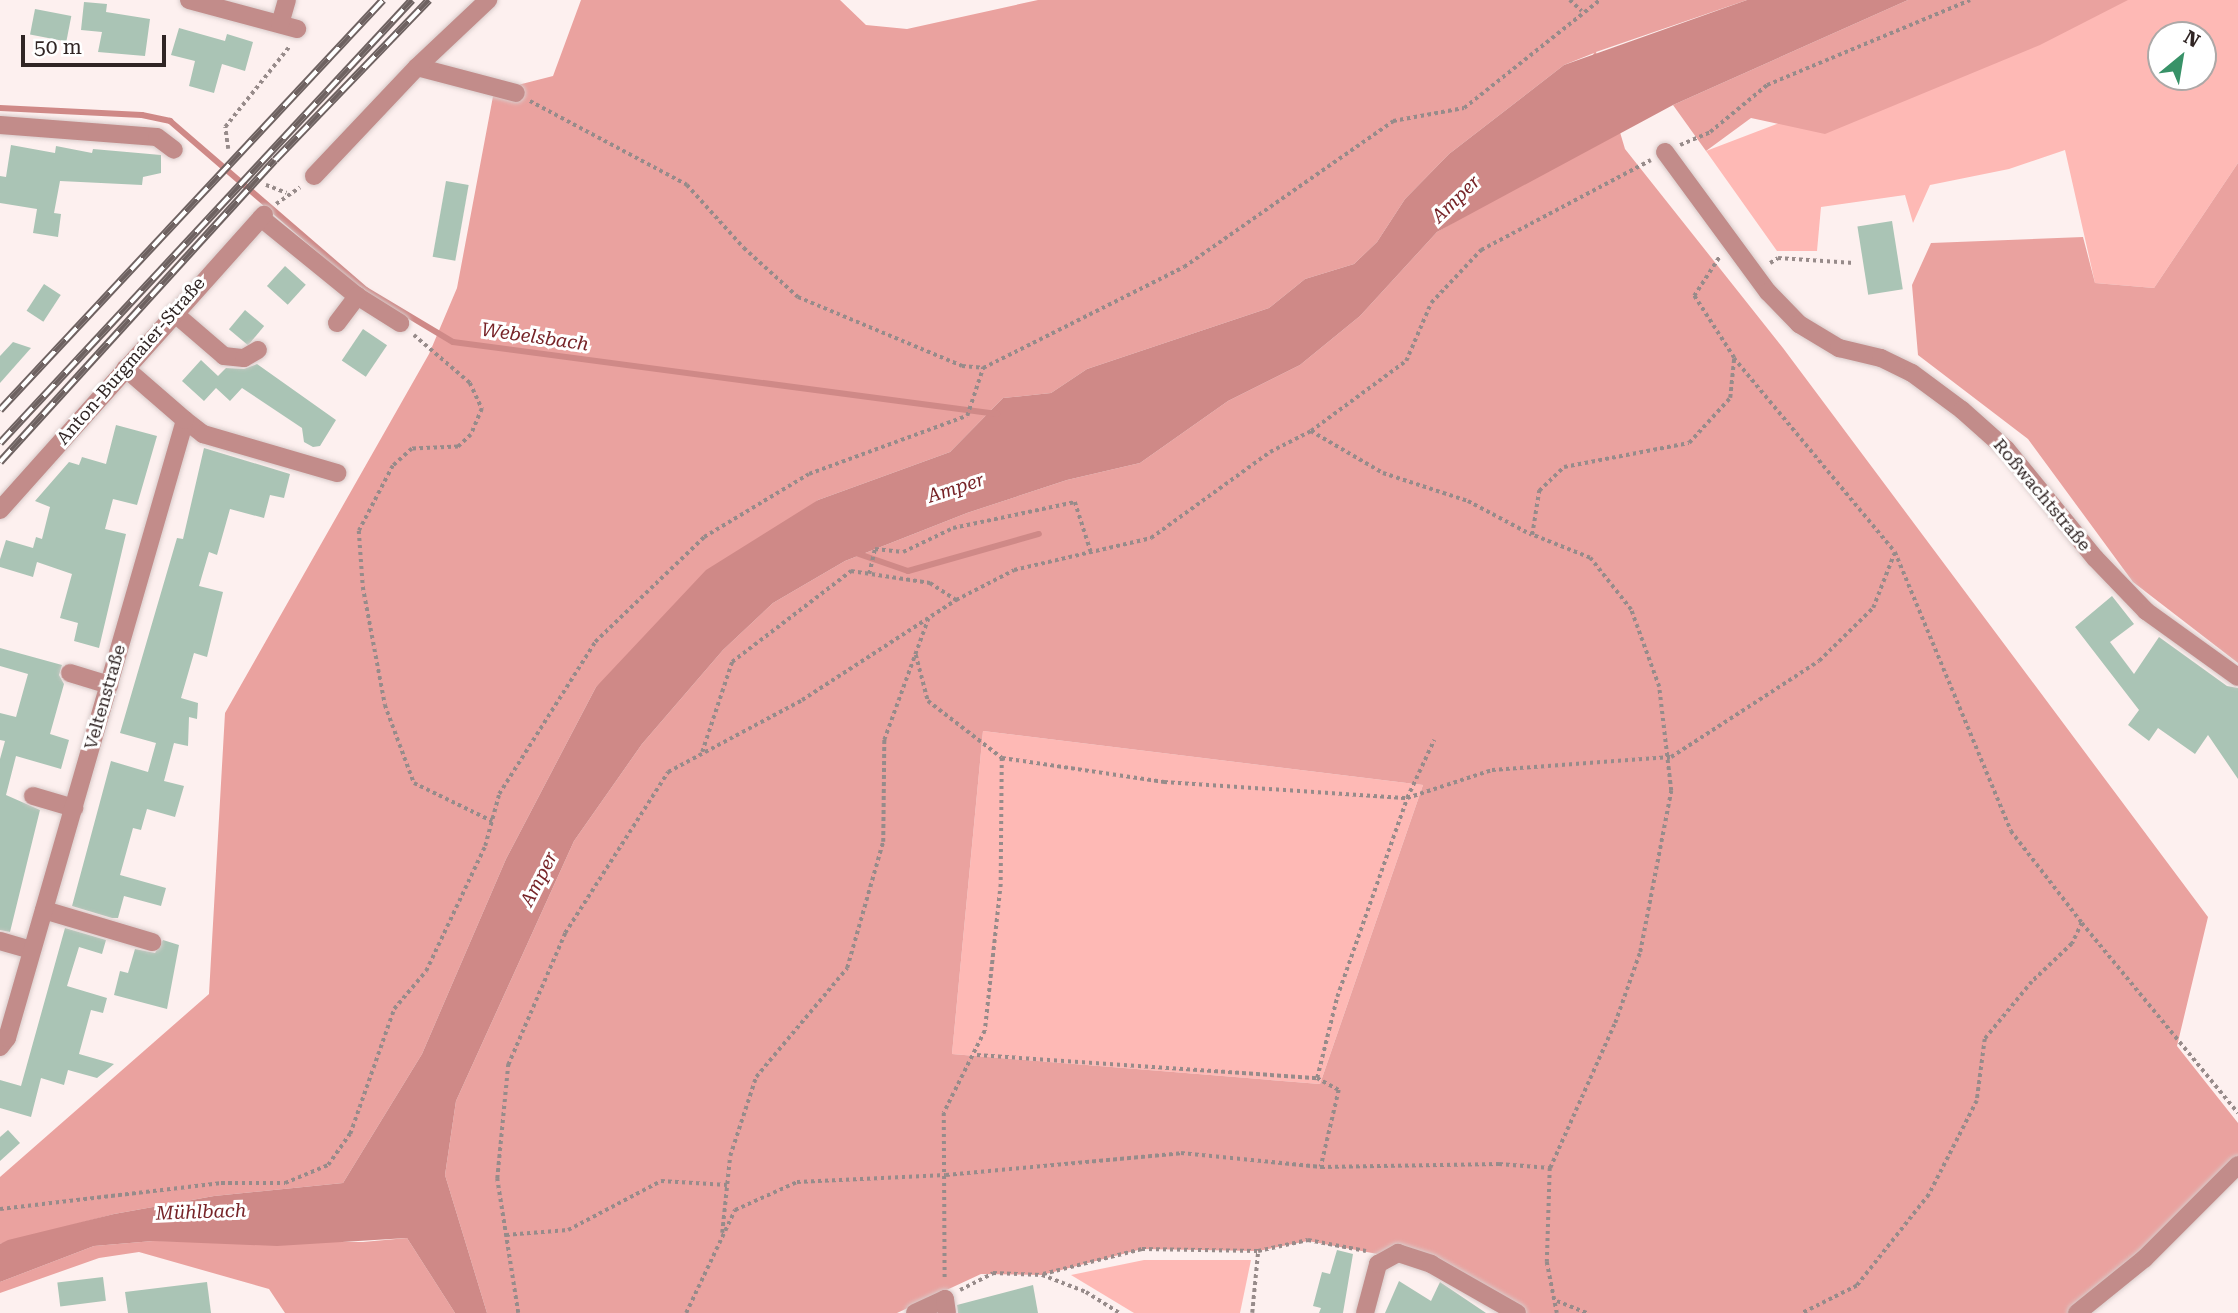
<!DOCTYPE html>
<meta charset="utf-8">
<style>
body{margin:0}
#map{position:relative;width:2238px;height:1313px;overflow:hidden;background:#fdf0ef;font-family:"Roboto Serif",serif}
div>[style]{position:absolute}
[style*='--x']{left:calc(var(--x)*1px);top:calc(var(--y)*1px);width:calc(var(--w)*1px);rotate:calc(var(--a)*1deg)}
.green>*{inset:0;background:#feb9b5}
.forest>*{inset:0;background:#eaa29f}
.water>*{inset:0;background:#cf8987}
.stream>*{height:6px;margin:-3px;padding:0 3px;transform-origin:3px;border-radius:3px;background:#cf8987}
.building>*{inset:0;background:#aac4b5;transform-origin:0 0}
.path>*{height:3.5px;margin-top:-1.75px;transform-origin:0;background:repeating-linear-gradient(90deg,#978b8a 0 3.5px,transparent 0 7px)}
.roads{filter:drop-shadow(0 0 2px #d8cbca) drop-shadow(0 0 2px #d8cbca)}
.minor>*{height:18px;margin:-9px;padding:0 9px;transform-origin:9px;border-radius:9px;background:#c28c8a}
.rail>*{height:8px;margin-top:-4px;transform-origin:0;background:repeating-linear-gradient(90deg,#fff 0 16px,#6e6261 0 32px);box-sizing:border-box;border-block:2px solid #6e6261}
span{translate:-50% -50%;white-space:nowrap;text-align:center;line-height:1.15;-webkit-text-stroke:6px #fff;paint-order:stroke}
.street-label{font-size:18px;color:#302524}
.water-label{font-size:19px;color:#772428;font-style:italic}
.north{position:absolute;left:2147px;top:21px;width:70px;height:70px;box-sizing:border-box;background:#fff;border:2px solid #aca8a7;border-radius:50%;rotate:30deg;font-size:19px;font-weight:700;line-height:28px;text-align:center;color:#302524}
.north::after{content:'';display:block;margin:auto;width:24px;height:32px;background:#389268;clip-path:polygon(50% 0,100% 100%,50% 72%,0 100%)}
.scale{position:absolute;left:21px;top:35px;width:145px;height:32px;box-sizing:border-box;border:4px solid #302524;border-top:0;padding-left:9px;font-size:21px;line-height:24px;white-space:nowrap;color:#302524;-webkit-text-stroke:5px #fff;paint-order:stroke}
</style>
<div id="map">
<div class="green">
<i style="clip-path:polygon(evenodd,2102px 0,2238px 0,2238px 163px,2154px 288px,2095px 283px,2065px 150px,2009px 169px,1930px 185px,1913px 223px,1905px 195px,1821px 207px,1817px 251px,1777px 251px,1706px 151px,2102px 0,2161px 35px,2203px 35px,2203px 77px,2161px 77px,2161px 35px)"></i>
<i style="clip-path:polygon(983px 731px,1423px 785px,1320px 1084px,952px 1054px)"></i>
<i style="clip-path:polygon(1144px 1260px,1251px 1260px,1240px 1313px,1134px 1313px,1071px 1275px)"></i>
</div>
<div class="forest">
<i style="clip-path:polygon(evenodd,581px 0,840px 0,866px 25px,907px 29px,1038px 0,1747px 0,1596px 52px,1625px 149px,1783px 348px,2208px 917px,2177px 1046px,2238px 1123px,2238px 1165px,2077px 1313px,1517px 1313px,1431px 1264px,1308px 1241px,1258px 1251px,1142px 1249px,1042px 1275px,981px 1274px,897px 1313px,487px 1313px,445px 1175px,456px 1101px,574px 841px,642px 744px,723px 650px,773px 603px,845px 561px,967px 513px,1067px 480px,1140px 463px,1228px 401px,1300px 365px,1360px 316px,1437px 232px,1527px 180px,1594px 53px,1564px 65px,1449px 154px,1405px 199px,1377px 242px,1354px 264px,1305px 279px,1269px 308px,1087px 369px,1051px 393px,1003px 398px,950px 452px,818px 500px,596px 687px,506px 859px,422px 1054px,343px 1183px,214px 1196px,114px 1214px,0 1244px,0 1177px,209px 994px,225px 713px,429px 354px,457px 288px,494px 91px,553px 76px,581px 0,983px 731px,1423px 785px,1320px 1084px,952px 1054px,983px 731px)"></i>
<i style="clip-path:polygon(1908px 0,2128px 0,2040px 45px,1825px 134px,1751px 118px,1706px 151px,1673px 105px)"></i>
<i style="clip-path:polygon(2238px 163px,2238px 663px,2133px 582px,2028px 439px,1918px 355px,1912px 285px,1931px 243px,2083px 237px,2095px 283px,2154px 288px)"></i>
<i style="clip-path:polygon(407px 1238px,455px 1313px,285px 1313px,269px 1289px,139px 1252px,99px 1258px,0 1293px,0 1282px,94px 1246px,153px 1241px,363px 1242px)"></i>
</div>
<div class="water">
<i style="clip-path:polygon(1747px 0,1908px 0,1673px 105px,1437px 232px,1360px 316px,1300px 365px,1228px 401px,1140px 463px,1067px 480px,967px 513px,845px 561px,773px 603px,723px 650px,642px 744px,574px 841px,456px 1101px,445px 1175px,487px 1313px,455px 1313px,407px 1238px,277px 1246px,153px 1241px,94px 1246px,0 1282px,0 1244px,8px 1240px,114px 1214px,214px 1196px,343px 1183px,422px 1054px,506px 859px,596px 687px,706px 570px,818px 500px,950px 452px,1003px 398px,1051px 393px,1087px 369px,1269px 308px,1305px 279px,1354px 264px,1377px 242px,1405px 199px,1449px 154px,1564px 65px)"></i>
</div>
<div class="stream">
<i style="--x:0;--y:108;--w:142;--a:2.8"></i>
<i style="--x:142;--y:115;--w:29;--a:12"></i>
<i style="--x:170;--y:121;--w:259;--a:40.8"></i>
<i style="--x:366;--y:290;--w:101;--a:30.9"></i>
<i style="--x:453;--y:342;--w:549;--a:7.54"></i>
<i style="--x:856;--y:553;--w:55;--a:19.1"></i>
<i style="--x:908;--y:571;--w:136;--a:-15.8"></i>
</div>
<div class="building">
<i style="clip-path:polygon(84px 2px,107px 4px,106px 12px,150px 19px,145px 56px,98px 52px,102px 32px,81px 30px)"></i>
<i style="left:35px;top:9px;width:37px;height:26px;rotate:11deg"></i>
<i style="clip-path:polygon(179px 28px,225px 41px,227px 34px,253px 42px,245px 71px,222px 64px,214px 93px,189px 86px,195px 61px,171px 55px)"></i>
<i style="clip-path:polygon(11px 145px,55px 153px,56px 146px,92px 153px,93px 149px,161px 155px,161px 173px,143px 177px,142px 185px,60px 181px,54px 213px,61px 214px,58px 237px,33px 233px,37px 209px,0 203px,0 176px,6px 177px)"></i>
<i style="left:446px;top:181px;width:23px;height:77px;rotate:10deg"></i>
<i style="left:1892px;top:221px;width:69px;height:35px;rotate:81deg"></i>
<i style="left:285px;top:266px;width:28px;height:27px;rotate:42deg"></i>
<i style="left:44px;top:284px;width:20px;height:32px;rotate:33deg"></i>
<i style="left:245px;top:310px;width:25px;height:25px;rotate:40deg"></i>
<i style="left:363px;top:329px;width:29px;height:38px;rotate:34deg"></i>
<i style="clip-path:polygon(13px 342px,31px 348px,0 383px,0 356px)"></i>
<i style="clip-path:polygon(201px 360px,218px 376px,226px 368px,244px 369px,257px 364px,336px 420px,320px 446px,313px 447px,304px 442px,302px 428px,242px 388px,230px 401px,216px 388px,204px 401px,182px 381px)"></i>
<i style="clip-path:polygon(116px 425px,157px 436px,137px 505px,113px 499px,105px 529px,126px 534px,99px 648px,74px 641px,78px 623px,60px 618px,72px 574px,37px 562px,33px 577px,0 567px,0 559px,6px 540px,33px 548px,36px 537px,42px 539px,50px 507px,35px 501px,69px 462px,79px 465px,82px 457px,106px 464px)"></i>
<i style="clip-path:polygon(204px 448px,290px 474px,284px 498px,270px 495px,264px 518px,230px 509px,217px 555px,209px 552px,199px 586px,223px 592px,207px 657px,194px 653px,181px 698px,198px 703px,197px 719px,189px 717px,188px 746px,174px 743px,164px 781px,184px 786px,175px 817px,147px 809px,141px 830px,133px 828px,120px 875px,166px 888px,161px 906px,124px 896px,118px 918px,112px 918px,72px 906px,111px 761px,148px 772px,156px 743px,120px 733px,177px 538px,183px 539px)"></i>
<i style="clip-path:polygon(2112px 596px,2134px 624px,2110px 642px,2134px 674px,2159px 637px,2227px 686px,2238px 688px,2238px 779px,2208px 735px,2195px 754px,2158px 728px,2149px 741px,2128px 725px,2139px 710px,2075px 627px)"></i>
<i style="clip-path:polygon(0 648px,62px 665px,59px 675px,64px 684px,50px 734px,69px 740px,61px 769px,16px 756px,6px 795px,40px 810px,10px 932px,0 930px,0 759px,5px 741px,0 740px,0 713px,16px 717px,28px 674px,0 666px)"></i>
<i style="clip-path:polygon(65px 928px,106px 940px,102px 954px,79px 947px,67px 986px,107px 998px,103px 1013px,91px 1010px,79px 1054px,114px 1064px,97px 1078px,68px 1070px,64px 1085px,41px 1078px,31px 1117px,0 1108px,0 1080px,21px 1086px)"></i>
<i style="clip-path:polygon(163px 940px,179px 945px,167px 1009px,114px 995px,120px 971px,128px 973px,135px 949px,155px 953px)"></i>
<i style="clip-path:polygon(8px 1130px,20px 1143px,0 1161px,0 1137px)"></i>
<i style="clip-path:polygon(1337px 1250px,1353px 1254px,1343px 1313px,1319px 1313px,1321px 1308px,1313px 1306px,1322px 1272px,1330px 1274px)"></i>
<i style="left:103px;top:1277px;width:24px;height:46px;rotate:83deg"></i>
<i style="clip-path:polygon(1399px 1281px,1431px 1301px,1440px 1282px,1486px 1313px,1385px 1313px)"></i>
<i style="clip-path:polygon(207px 1282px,211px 1313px,128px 1313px,125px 1292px)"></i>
<i style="clip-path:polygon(1033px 1285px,1038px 1313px,958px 1313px,957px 1305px)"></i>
</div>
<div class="path">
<i style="--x:1570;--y:0;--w:16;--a:43"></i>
<i style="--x:530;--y:101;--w:178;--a:28.1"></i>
<i style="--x:687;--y:185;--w:85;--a:47.9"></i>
<i style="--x:744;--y:248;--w:73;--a:42.2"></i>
<i style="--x:798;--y:297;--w:178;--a:22.8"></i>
<i style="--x:962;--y:366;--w:21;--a:5"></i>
<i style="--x:983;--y:368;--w:225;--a:-26.7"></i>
<i style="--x:1184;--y:267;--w:255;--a:-34.9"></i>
<i style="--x:1393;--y:121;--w:72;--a:-10.4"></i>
<i style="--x:1464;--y:108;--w:174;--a:-38.5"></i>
<i style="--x:1680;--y:145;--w:33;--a:-23"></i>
<i style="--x:1710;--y:132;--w:74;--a:-39.5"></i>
<i style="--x:1767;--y:85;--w:220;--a:-22.7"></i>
<i style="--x:228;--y:149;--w:22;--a:-98"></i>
<i style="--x:225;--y:127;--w:102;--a:-51.3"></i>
<i style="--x:266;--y:185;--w:22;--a:21"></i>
<i style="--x:276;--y:204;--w:29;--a:-35"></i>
<i style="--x:1770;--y:263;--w:9;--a:-32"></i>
<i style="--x:1778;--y:258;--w:76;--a:3.8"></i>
<i style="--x:414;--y:335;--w:74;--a:40.6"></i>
<i style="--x:470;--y:383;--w:29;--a:65"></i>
<i style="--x:482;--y:409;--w:28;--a:113"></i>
<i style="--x:471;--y:435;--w:18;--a:137"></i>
<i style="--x:458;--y:447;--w:46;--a:177.5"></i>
<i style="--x:412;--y:449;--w:25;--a:138"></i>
<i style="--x:393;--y:466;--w:73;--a:117.6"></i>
<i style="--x:359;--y:531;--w:56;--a:85.9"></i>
<i style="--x:363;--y:587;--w:120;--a:79.4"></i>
<i style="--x:385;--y:705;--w:83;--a:69.6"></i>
<i style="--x:414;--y:783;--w:87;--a:26"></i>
<i style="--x:1734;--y:358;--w:252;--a:50.3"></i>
<i style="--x:1895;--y:552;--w:302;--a:67.4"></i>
<i style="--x:2011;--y:831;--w:116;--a:52.3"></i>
<i style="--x:2082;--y:923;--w:23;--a:115"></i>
<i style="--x:2072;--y:944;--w:55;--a:136.5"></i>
<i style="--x:2032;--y:982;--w:74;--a:129.5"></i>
<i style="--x:1985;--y:1039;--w:63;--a:97.4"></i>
<i style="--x:1977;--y:1101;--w:106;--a:117.1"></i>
<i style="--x:1929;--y:1195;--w:116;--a:128.4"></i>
<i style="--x:1857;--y:1286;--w:60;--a:153.4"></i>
<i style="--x:1311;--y:431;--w:83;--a:30.3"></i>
<i style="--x:1383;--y:473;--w:89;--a:18.2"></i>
<i style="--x:1468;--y:501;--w:72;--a:28"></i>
<i style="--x:869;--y:574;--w:26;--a:-77"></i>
<i style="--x:875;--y:549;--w:28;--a:6"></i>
<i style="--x:903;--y:552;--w:55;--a:-25.6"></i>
<i style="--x:953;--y:528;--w:125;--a:-12"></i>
<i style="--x:1075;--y:502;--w:52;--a:72.3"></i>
<i style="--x:916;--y:655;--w:48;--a:75.4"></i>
<i style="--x:928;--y:701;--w:93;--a:37.6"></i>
<i style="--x:1002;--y:758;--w:126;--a:90.5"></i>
<i style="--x:1001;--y:884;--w:148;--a:96.2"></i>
<i style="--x:985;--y:1031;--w:92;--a:116.6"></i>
<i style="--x:944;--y:1113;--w:168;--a:89.7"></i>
<i style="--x:702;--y:752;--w:95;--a:-71.6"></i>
<i style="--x:732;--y:662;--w:150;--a:-37.4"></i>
<i style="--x:851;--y:571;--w:80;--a:8.6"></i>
<i style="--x:930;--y:583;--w:31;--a:33"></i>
<i style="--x:1002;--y:758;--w:164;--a:8.4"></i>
<i style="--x:1164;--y:782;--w:244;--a:3.8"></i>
<i style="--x:1407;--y:798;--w:89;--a:-18.2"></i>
<i style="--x:1492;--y:770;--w:179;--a:-4.2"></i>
<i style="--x:1671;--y:757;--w:176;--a:-33"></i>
<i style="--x:1819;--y:661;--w:76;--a:-44.5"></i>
<i style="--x:1873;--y:608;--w:58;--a:-68.7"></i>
<i style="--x:2082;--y:923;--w:246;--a:50.6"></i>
<i style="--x:977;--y:1055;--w:341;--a:3.9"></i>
<i style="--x:1317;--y:1078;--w:25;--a:29"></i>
<i style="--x:1339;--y:1090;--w:79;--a:103.2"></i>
<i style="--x:1317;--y:1078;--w:83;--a:-76.1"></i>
<i style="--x:1337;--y:997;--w:211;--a:-70.6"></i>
<i style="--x:1407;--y:798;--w:64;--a:-65"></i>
<i style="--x:1550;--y:1168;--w:94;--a:91.8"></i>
<i style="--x:1547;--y:1262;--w:52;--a:78.9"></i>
<i style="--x:0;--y:1209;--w:223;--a:-6.7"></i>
<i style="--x:221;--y:1183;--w:64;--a:0"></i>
<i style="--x:285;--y:1183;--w:47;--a:-22.7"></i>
<i style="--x:328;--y:1165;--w:38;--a:-55"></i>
<i style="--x:350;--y:1134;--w:133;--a:-70.6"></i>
<i style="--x:394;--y:1009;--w:50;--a:-49.9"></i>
<i style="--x:426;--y:971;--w:138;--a:-64.7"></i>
<i style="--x:485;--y:846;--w:54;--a:-74.9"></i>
<i style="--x:499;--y:794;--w:180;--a:-57.7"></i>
<i style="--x:595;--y:642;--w:151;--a:-43.9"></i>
<i style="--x:704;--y:537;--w:122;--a:-31"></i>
<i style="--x:809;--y:474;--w:168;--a:-20.2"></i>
<i style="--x:967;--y:416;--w:51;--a:-71.6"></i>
<i style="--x:722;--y:1233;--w:77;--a:-84.1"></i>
<i style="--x:730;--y:1156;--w:83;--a:-71.8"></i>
<i style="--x:756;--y:1077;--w:142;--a:-50.1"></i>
<i style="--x:847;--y:968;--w:131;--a:-74.1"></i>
<i style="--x:883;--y:842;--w:102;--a:-89.4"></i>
<i style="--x:884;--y:740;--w:129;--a:-70"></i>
<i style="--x:506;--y:1235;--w:62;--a:-4.6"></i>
<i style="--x:568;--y:1230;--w:105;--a:-27.8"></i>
<i style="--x:661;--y:1181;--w:66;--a:3.5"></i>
<i style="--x:1043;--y:1274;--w:102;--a:-14.2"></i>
<i style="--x:1142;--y:1249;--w:116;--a:1"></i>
<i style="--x:1258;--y:1251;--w:51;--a:-12.4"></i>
<i style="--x:1308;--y:1240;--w:59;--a:10.7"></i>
<i style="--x:960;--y:1290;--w:37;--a:-27"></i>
<i style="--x:993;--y:1273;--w:49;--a:2.3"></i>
<i style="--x:1042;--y:1275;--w:47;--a:21.1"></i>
<i style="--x:1086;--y:1292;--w:39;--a:32"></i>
<i style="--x:1557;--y:1301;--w:32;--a:22"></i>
<i style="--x:518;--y:1313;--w:136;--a:-98.9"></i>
<i style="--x:497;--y:1179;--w:115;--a:-84.5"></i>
<i style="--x:508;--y:1065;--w:144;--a:-66.6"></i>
<i style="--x:565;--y:933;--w:191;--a:-57.4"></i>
<i style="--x:668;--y:772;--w:152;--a:-28.2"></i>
<i style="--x:802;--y:700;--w:184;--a:-33"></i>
<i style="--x:956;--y:600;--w:65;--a:-27.3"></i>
<i style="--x:1014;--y:570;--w:141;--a:-13.1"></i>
<i style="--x:1151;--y:538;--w:147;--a:-35.9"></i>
<i style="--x:1270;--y:452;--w:46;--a:-27.1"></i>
<i style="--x:1311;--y:431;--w:118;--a:-36.4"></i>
<i style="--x:1406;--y:361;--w:63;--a:-66.7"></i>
<i style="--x:1431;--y:303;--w:73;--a:-46.7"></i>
<i style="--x:1481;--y:250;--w:192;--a:-27.9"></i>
<i style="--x:686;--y:1313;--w:114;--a:-64.6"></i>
<i style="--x:735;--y:1210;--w:68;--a:-24.3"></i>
<i style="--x:797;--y:1182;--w:149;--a:-2.7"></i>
<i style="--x:946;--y:1175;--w:236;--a:-5.3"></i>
<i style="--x:1181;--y:1153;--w:141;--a:5.7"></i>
<i style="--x:1321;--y:1167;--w:178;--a:-1"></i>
<i style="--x:1499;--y:1164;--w:51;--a:4.5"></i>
<i style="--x:1550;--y:1168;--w:159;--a:-65.9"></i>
<i style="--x:1615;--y:1023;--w:75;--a:-70.6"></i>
<i style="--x:1640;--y:952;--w:164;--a:-79.1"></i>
<i style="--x:1671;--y:791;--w:105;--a:-96.6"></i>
<i style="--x:1659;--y:687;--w:82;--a:-110"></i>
<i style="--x:1631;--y:610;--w:66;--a:-128.3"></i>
<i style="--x:1590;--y:558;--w:62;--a:-158.4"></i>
<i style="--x:1532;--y:535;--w:45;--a:-81"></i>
<i style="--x:1539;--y:491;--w:35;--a:-44"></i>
<i style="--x:1564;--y:467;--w:127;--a:-10.9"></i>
<i style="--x:1689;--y:443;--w:61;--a:-47.7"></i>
<i style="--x:1730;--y:398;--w:40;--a:-84.3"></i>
<i style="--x:1734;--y:358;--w:74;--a:-122.8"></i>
<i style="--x:1694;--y:296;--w:48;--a:-57"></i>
<i style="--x:1252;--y:1313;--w:62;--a:-84.5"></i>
</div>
<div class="roads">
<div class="minor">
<i style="--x:189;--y:0;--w:112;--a:15"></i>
<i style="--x:280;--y:24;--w:25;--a:-74"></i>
<i style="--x:417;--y:67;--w:102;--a:14.7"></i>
<i style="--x:0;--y:125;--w:157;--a:4.4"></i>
<i style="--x:157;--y:137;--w:21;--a:37"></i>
<i style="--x:1665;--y:152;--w:174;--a:53.7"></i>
<i style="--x:1768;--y:292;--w:45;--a:45.9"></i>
<i style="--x:1799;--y:324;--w:47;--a:31"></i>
<i style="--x:1839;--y:348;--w:43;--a:13.4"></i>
<i style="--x:1881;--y:358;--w:34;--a:26"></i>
<i style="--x:1912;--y:373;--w:62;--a:36.5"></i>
<i style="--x:1962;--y:410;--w:59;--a:41.6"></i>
<i style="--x:2006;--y:449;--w:141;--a:50.8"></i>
<i style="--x:2095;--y:558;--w:74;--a:46.1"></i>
<i style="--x:2146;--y:611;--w:113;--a:35.7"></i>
<i style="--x:314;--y:176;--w:150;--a:-46.6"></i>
<i style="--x:417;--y:67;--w:98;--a:-43.3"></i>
<i style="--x:261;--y:218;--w:124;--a:39.1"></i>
<i style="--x:357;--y:296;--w:51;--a:32.1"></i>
<i style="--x:174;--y:313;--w:66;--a:40.7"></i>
<i style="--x:224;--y:356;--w:20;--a:6"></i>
<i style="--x:244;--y:358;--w:16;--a:-30"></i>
<i style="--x:337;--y:323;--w:34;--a:-53"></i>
<i style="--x:185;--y:420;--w:23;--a:38"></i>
<i style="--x:203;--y:434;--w:140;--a:16.2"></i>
<i style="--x:0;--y:510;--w:396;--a:-48.2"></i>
<i style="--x:70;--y:673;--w:41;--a:17.1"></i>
<i style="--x:33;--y:796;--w:43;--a:16.3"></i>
<i style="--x:44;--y:910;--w:113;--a:16.5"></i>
<i style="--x:0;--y:941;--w:33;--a:16"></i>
<i style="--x:0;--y:1047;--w:11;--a:-52"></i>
<i style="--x:7;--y:1038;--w:643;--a:-73.93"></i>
<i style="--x:185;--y:420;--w:79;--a:-139.1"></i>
<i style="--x:915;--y:1313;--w:33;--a:-25"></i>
<i style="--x:945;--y:1299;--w:14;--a:82"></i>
<i style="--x:1365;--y:1313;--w:51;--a:-75.1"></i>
<i style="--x:1378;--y:1264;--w:23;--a:-29"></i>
<i style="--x:1398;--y:1253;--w:35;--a:18"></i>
<i style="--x:1431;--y:1264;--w:99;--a:29.7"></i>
<i style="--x:2077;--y:1313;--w:86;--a:-38.9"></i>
<i style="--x:2144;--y:1259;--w:133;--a:-45"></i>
</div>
</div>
<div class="rail">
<i style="--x:0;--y:410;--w:561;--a:-46.95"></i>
<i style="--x:0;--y:443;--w:605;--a:-47.08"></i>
<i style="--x:0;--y:462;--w:408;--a:-47.7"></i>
<i style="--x:275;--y:160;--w:222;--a:-46.1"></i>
</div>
<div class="street-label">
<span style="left:131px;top:361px;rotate:-49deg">Anton-Burgmaier-Straße</span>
<span style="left:2042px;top:495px;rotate:50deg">Roßwachtstraße</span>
<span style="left:105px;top:697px;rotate:-74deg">Veltenstraße</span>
</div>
<div class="water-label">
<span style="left:1456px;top:199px;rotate:-44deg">Amper</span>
<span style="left:535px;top:337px;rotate:8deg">Webelsbach</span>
<span style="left:956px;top:488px;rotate:-18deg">Amper</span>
<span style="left:539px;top:879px;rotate:-63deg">Amper</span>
<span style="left:201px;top:1212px;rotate:-2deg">Mühlbach</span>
</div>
<div class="north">N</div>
<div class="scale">50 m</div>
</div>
